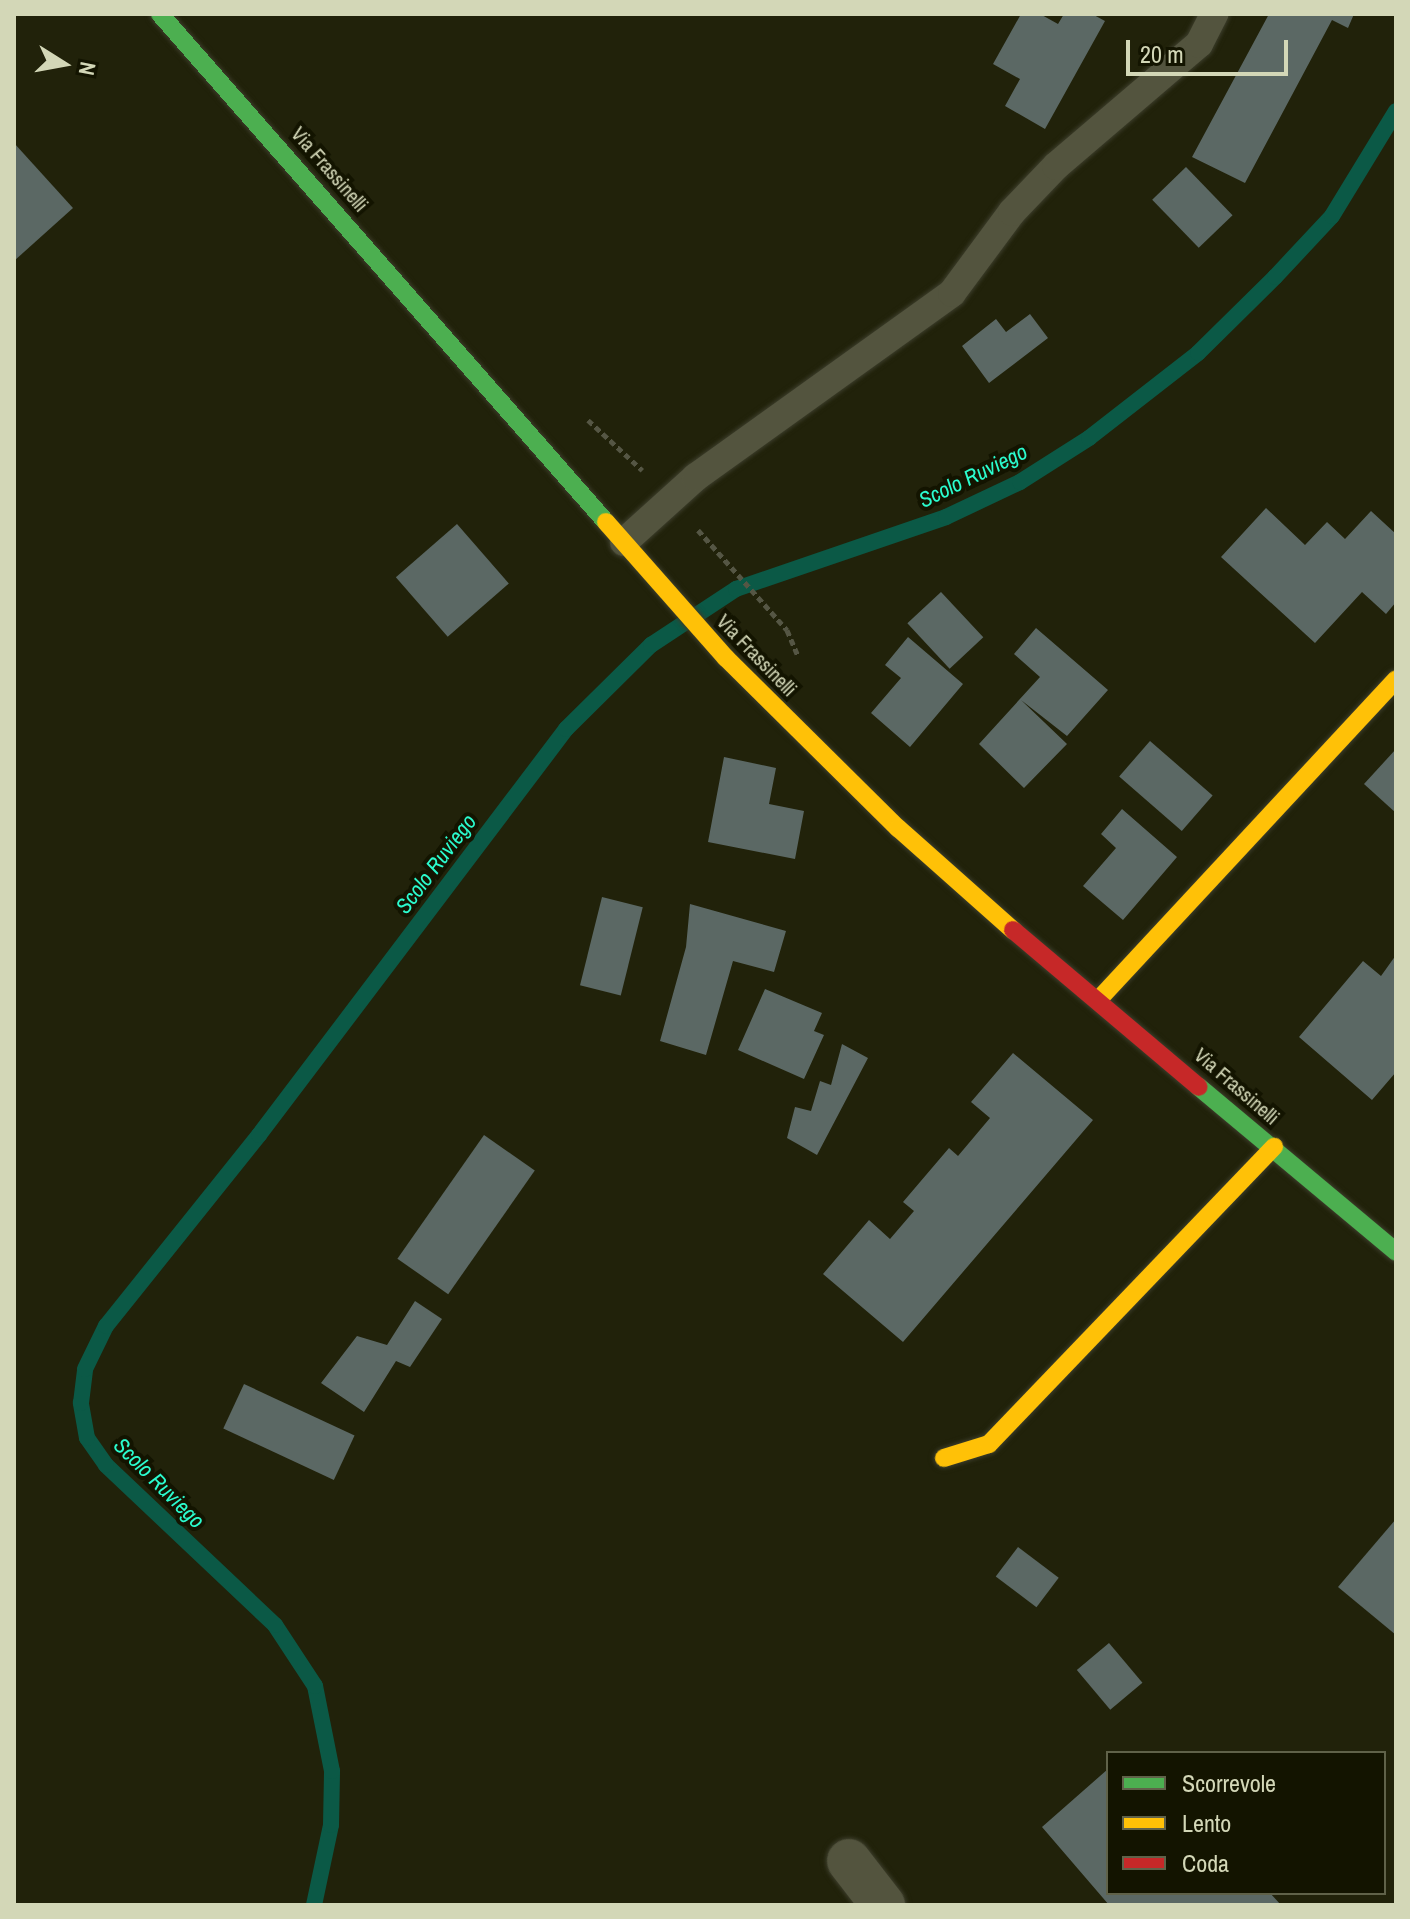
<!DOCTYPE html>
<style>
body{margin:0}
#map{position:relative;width:1410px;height:1919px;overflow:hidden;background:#21220a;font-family:"Archivo Narrow",sans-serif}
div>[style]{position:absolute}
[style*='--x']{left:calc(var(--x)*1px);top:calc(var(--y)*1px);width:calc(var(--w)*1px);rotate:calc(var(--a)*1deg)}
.stream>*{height:16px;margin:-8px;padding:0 8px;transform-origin:8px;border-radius:8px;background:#0b5946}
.building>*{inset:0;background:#5b6864;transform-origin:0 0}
.path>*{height:5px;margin-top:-2.5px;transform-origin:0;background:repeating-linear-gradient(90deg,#555644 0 6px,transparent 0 10px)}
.roads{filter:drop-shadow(0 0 2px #3c3d2b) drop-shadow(0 0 2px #3c3d2b)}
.lane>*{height:28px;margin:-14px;padding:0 14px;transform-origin:14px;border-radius:14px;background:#53543e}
.street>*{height:44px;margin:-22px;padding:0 22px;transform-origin:22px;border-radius:22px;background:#53543e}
.fast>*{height:18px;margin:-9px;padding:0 9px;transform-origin:9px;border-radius:9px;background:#4caf50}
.slow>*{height:18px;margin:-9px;padding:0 9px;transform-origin:9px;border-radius:9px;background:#ffc107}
.jam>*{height:18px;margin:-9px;padding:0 9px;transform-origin:9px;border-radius:9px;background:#c62828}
span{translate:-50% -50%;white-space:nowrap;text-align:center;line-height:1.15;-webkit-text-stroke:8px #131400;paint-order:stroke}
.street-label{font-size:20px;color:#d3d7b7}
.water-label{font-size:22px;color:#2bfbce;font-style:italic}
.frame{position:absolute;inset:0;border:16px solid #d3d7b7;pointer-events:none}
.legend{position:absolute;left:1106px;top:1751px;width:280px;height:144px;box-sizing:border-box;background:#131400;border:2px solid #606249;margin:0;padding:10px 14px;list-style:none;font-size:24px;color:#d3d7b7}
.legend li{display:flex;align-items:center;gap:16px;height:40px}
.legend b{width:40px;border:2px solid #606249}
.north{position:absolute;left:24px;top:24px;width:80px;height:80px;-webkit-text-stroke:6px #131400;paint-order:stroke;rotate:101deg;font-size:22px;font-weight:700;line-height:32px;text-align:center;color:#d3d7b7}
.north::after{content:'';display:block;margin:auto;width:28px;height:36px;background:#d3d7b7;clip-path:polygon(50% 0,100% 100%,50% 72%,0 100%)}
.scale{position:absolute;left:1126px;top:40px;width:162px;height:36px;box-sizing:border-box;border:4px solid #d3d7b7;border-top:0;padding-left:10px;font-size:24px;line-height:28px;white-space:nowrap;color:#d3d7b7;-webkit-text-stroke:6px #131400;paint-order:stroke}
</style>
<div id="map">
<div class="stream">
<i style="--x:314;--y:1905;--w:82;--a:-78"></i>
<i style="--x:331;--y:1825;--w:54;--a:-88.9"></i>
<i style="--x:332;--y:1771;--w:87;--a:-101.3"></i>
<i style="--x:315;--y:1686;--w:73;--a:-123.3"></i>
<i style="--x:275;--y:1625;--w:233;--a:-136.6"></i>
<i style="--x:106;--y:1465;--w:33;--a:-125"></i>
<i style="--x:87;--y:1438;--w:36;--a:-100"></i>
<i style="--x:81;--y:1403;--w:34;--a:-83"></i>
<i style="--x:85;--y:1369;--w:48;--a:-64"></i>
<i style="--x:106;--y:1326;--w:245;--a:-51.3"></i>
<i style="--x:259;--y:1135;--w:509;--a:-52.9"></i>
<i style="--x:566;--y:729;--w:120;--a:-44.7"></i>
<i style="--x:651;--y:645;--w:102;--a:-33.4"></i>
<i style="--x:736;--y:589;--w:222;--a:-18.9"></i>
<i style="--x:946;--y:517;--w:82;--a:-25.3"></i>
<i style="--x:1020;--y:482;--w:82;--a:-32.5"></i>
<i style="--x:1089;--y:438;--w:138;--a:-37.9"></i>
<i style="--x:1198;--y:353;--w:108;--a:-44.6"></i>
<i style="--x:1275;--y:277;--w:83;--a:-46.9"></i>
<i style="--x:1332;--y:216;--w:123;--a:-58.6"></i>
</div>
<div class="building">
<i style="clip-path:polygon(1021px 14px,1040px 14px,1058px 24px,1064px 14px,1092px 14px,1105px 21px,1045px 129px,1005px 106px,1020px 79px,993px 64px)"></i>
<i style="clip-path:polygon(1269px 14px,1354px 14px,1348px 28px,1332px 20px,1245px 183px,1192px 157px)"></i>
<i style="clip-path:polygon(14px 143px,73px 208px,14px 261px)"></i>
<i style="left:1186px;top:167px;width:67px;height:47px;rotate:46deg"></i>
<i style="clip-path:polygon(1030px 314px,1048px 338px,989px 383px,962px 346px,996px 319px,1006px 332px)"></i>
<i style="clip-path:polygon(1266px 508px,1305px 545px,1327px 522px,1345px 539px,1371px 511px,1396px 534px,1396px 602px,1386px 614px,1362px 592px,1315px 643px,1221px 557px)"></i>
<i style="left:457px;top:524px;width:79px;height:81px;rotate:49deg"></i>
<i style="left:941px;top:592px;width:62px;height:46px;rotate:47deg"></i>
<i style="clip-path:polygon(1036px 628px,1108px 690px,1067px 736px,1021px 700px,1067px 744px,1024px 788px,979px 744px,1040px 677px,1014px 654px)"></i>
<i style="clip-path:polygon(908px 637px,963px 684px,910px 747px,871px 713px,901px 678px,885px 665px)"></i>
<i style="left:1150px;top:741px;width:83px;height:47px;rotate:41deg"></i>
<i style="clip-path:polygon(1396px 749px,1396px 813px,1364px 784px)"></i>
<i style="clip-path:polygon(724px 757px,776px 768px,769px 804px,804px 811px,795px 859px,708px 842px)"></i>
<i style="clip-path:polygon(1122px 809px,1177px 857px,1123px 920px,1083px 886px,1116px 848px,1101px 834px)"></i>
<i style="left:602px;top:897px;width:42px;height:91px;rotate:14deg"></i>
<i style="clip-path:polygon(690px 904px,786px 931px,774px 972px,733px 961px,706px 1055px,660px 1041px,686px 947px)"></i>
<i style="clip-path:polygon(1396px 955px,1396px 1072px,1372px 1100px,1299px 1037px,1363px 961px,1381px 976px)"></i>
<i style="clip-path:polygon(765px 989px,822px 1013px,814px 1031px,824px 1035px,804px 1079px,738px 1050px)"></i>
<i style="clip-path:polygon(842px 1044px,868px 1058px,817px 1155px,787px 1138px,795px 1107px,811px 1111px,820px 1081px,831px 1085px)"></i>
<i style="clip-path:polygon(1013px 1053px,1093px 1120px,903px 1342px,823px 1274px,869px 1220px,890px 1239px,914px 1211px,903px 1202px,949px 1148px,958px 1156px,990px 1118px,971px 1102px)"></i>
<i style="left:484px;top:1135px;width:62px;height:151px;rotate:35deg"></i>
<i style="clip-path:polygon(415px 1301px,442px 1319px,410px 1367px,396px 1361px,364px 1412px,321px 1383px,357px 1336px,387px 1345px)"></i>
<i style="left:244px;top:1384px;width:122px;height:49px;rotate:25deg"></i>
<i style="clip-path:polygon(1396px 1519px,1396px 1635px,1338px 1587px)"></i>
<i style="left:1018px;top:1547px;width:51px;height:37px;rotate:37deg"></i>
<i style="left:1109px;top:1643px;width:52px;height:42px;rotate:50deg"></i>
<i style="clip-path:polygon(1108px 1769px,1108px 1893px,1270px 1893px,1281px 1905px,1109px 1905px,1042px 1827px)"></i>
</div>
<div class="path">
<i style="--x:588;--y:420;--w:74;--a:42.8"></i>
<i style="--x:698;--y:530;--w:134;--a:48.3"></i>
<i style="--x:787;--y:630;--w:28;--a:67"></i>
</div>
<div class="roads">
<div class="lane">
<i style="--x:624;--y:542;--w:97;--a:-42.1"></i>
<i style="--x:696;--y:477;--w:315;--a:-35.7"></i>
<i style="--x:952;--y:293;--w:101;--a:-53.5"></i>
<i style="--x:1012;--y:212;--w:64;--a:-46.3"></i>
<i style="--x:1056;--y:166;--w:188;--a:-40.5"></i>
<i style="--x:1199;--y:44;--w:34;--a:-63"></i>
</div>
<div class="street">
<i style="--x:849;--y:1861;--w:56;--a:52.3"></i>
</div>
<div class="fast">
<i style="--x:160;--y:14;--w:676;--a:48.72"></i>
<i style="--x:1199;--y:1087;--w:257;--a:39.9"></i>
</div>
<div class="slow">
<i style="--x:606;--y:522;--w:181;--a:48.6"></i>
<i style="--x:726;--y:658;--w:242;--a:44.7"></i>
<i style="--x:898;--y:828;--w:154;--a:41.6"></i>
<i style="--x:1100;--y:998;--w:435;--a:-47.1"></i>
<i style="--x:944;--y:1458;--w:47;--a:-17.3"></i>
<i style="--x:989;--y:1444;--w:412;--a:-46.2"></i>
</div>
<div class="jam">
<i style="--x:1013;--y:930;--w:243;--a:40.2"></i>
</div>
</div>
<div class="street-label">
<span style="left:330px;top:169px;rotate:49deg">Via Frassinelli</span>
<span style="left:757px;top:655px;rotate:46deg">Via Frassinelli</span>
<span style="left:1237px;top:1086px;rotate:41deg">Via Frassinelli</span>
</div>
<div class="water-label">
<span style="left:973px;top:476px;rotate:-26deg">Scolo Ruviego</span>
<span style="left:436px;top:864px;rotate:-53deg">Scolo Ruviego</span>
<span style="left:159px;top:1483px;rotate:45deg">Scolo Ruviego</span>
</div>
<div class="frame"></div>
<ul class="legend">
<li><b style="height:10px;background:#4caf50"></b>Scorrevole</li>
<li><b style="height:10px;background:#ffc107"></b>Lento</li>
<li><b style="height:10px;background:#c62828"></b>Coda</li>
</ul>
<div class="north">N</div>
<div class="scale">20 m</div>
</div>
